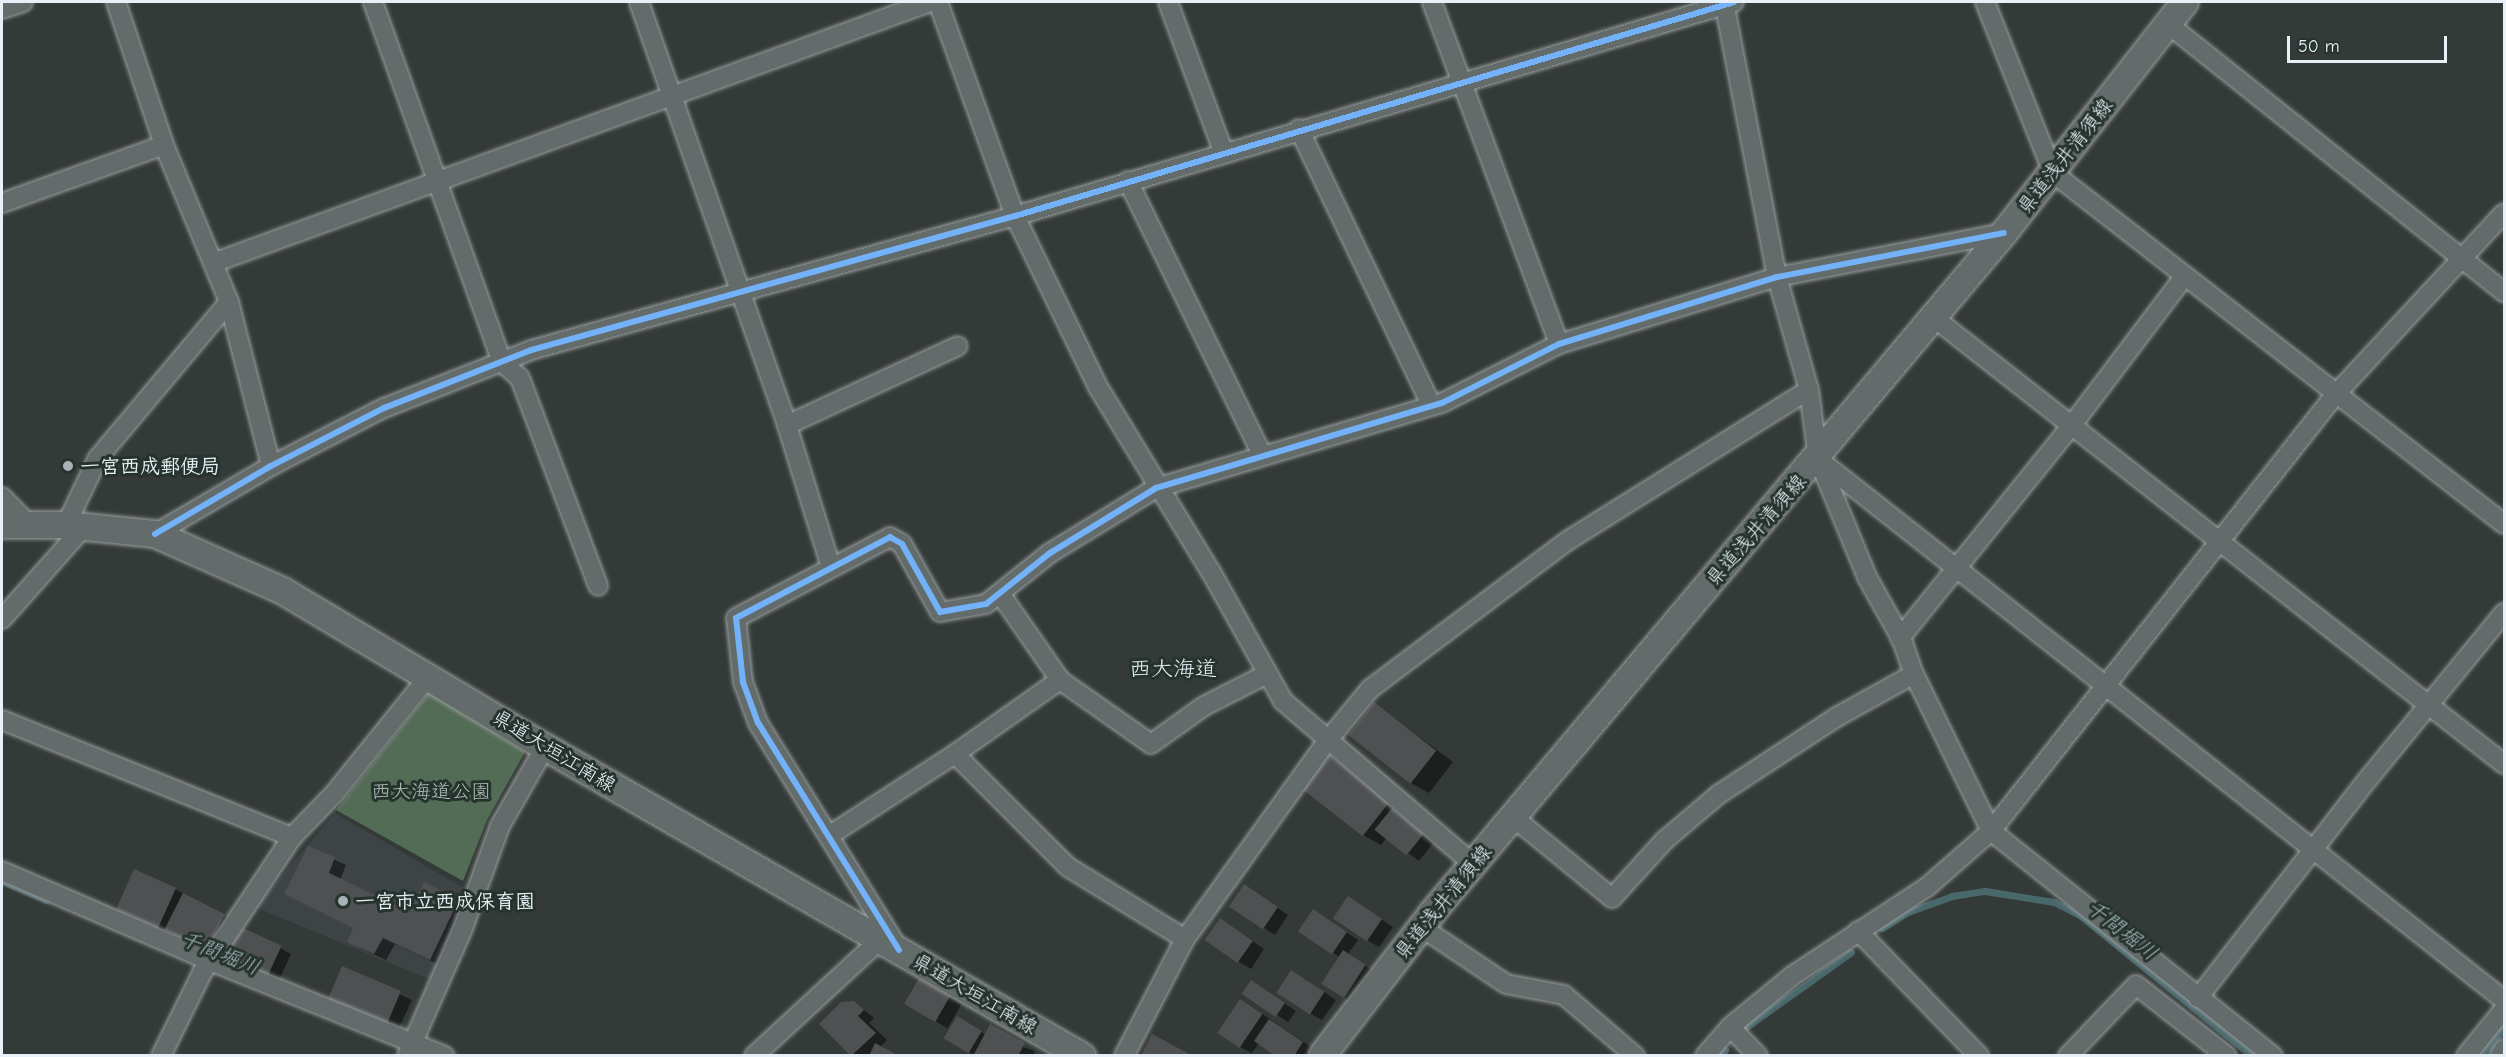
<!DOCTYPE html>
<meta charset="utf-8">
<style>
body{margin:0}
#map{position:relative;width:2506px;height:1057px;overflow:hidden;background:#343a38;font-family:"Comic Neue","Klee One",sans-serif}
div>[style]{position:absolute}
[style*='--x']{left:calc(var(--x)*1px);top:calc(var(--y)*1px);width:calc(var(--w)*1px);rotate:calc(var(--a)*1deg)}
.built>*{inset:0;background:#3e4446}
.green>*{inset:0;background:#536c55}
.shadow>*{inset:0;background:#0007;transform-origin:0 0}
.stream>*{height:7px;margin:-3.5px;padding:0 3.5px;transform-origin:3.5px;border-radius:3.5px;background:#49686c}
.building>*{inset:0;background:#4e5051;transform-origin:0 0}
.roads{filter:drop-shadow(0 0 2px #9a9e9f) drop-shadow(0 0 2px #9a9e9f)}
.minor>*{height:18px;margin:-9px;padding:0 9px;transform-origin:9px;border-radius:9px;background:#646b6b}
.secondary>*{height:26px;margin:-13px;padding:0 13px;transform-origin:13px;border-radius:13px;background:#646b6b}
.cycleway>*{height:6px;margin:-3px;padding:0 3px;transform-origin:3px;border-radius:3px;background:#73b2f8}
.dots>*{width:16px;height:16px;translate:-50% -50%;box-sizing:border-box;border:3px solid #26332d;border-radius:50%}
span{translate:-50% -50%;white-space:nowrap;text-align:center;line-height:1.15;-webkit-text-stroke:6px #26332d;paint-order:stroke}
.street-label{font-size:20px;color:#e8f1f8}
.poi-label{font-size:20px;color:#e8f1f8;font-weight:700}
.left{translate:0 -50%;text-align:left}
.park-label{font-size:20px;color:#aebfb9}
.water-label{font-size:21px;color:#a9bcc2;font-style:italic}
.quarter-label{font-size:22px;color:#e8f1f8}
.frame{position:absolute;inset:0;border:3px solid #e8f1f8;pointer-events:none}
.scale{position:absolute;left:2287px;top:36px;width:160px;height:27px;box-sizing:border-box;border:3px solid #e8f1f8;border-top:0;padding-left:8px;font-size:18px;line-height:21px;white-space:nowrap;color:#e8f1f8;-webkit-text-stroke:4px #26332d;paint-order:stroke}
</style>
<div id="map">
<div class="built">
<i style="clip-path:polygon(335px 813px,469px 891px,431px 980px,255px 907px)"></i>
</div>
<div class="green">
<i style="clip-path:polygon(429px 693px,525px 752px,487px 820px,463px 881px,336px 810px)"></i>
</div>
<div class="shadow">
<i style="clip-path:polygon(1375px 704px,1453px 762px,1429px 793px,1411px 783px)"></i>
<i style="clip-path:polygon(1327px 755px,1406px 814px,1403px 816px,1434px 842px,1419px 861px,1387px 837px,1381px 845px,1363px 835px)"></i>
<i style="clip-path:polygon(309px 848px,346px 865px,340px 880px,411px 914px,458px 900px,470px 907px,442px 966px,395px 944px,386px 960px,360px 948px,355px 928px)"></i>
<i style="clip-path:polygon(175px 889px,236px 922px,219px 957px,129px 915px)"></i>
<i style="clip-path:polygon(1256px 893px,1288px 915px,1275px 935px,1231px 906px)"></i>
<i style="clip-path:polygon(1360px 905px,1393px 927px,1379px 947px,1367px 940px)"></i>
<i style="clip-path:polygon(1326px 918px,1358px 940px,1348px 954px,1376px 973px,1354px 1004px,1322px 982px,1340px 957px,1333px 953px)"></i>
<i style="clip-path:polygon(1232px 927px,1264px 949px,1251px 969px,1239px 962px)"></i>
<i style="clip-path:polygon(280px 948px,291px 954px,278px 982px,238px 962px)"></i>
<i style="left:343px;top:968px;width:76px;height:35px;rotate:25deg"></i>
<i style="clip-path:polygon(1304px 978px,1336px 1000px,1322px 1020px,1311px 1014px)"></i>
<i style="left:920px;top:980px;width:48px;height:28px;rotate:30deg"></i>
<i style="clip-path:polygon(1263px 989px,1296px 1011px,1288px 1022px,1244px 993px)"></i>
<i style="clip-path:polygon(854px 1002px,874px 1018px,869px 1023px,887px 1040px,880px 1047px,896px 1056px,853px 1056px,821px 1024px)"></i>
<i style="clip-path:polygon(1252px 1007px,1314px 1049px,1310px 1056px,1278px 1056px,1259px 1043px,1252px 1053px,1240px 1047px)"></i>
<i style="clip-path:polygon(958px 1018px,986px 1035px,1035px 1051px,1033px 1056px,975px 1056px,946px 1038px)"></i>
</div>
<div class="stream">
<i style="--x:2;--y:881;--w:48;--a:23.4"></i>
<i style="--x:1882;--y:928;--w:31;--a:-32"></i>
<i style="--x:1908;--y:912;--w:47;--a:-20"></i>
<i style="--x:1952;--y:896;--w:33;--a:-9"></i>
<i style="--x:1985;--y:891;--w:70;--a:9.1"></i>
<i style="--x:2054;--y:902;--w:29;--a:27"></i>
<i style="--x:2080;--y:915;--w:222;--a:39.3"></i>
<i style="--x:1738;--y:1033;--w:139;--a:-35.6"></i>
<i style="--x:1720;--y:1056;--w:8;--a:-50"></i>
<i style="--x:2482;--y:1056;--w:36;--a:-52"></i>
</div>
<div class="building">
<i style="left:1374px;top:702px;width:79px;height:42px;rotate:38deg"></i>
<i style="left:1326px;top:753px;width:80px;height:43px;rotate:38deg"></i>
<i style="left:1392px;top:808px;width:41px;height:28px;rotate:39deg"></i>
<i style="clip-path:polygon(308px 846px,335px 857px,329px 873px,410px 912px,424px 882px,459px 899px,430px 960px,383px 938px,374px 954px,347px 942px,353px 928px,284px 894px)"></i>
<i style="left:134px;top:869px;width:46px;height:44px;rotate:24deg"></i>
<i style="left:1244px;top:884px;width:41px;height:27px;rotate:34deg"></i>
<i style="left:183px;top:893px;width:47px;height:41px;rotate:27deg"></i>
<i style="left:1348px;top:896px;width:41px;height:27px;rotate:34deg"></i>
<i style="left:1313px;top:909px;width:41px;height:27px;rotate:34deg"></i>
<i style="left:1220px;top:918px;width:40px;height:27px;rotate:35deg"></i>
<i style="left:239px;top:926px;width:47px;height:34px;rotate:25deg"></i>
<i style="left:1343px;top:950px;width:27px;height:40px;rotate:33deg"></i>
<i style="left:342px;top:966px;width:64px;height:38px;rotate:23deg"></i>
<i style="left:1291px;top:970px;width:40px;height:27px;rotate:33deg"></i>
<i style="left:919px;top:978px;width:36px;height:30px;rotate:30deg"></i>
<i style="left:1251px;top:980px;width:41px;height:17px;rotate:34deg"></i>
<i style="left:1240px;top:999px;width:27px;height:41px;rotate:34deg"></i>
<i style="clip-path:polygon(854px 1001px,864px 1010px,858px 1016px,876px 1033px,851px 1056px,819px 1024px,841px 1002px)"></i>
<i style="left:957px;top:1016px;width:29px;height:26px;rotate:31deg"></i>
<i style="clip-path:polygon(1269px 1019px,1303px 1042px,1294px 1056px,1275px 1056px,1254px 1041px)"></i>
<i style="clip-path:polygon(990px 1024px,1025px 1043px,1018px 1056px,973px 1056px)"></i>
<i style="clip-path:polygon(1152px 1034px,1193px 1056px,1141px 1056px)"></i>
<i style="clip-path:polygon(875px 1043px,899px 1056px,869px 1056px)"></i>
</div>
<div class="roads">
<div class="minor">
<i style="--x:116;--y:2;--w:151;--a:71.4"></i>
<i style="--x:164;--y:145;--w:170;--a:67.5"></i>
<i style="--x:229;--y:302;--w:169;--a:75.6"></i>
<i style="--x:373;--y:2;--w:382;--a:70.3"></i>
<i style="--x:502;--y:362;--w:24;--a:42"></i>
<i style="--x:520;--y:378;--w:222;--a:69.4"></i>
<i style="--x:639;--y:2;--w:448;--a:70.7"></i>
<i style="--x:787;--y:425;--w:149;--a:72.8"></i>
<i style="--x:938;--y:2;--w:227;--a:70.2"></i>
<i style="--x:1015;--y:216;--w:190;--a:64.1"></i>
<i style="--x:1098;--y:387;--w:217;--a:58.6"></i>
<i style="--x:1211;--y:572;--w:148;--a:60.8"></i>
<i style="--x:1283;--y:701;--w:250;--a:40.6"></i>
<i style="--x:1168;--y:2;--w:159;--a:69.7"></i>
<i style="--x:1432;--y:2;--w:365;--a:69.6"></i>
<i style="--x:1724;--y:2;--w:280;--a:79.1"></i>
<i style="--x:1777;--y:277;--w:117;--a:74.2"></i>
<i style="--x:1809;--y:390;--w:69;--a:82.5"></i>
<i style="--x:1818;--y:458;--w:129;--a:67.6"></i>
<i style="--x:1867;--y:577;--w:72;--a:60.9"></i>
<i style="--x:1902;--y:640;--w:36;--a:71"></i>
<i style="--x:1914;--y:674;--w:175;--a:63.9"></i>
<i style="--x:1991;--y:831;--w:361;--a:38.6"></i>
<i style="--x:1985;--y:2;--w:184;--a:68.3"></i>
<i style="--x:2053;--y:173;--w:571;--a:37.89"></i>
<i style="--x:2;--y:9;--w:22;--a:-18"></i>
<i style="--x:2168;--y:24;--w:430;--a:38.6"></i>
<i style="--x:1299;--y:129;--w:307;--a:64.4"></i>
<i style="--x:1128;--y:181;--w:305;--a:63.9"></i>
<i style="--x:2;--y:203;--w:172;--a:-19.7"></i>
<i style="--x:213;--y:263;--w:763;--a:-20"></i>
<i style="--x:1933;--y:317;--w:725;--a:38.06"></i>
<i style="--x:787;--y:425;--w:188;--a:-24.8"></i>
<i style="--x:1818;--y:459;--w:874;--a:38.26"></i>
<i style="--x:2;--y:497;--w:39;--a:46"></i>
<i style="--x:66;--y:525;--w:74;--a:-64.5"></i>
<i style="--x:98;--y:458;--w:204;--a:-50"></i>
<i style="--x:155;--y:534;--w:134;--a:-30.4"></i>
<i style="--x:271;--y:466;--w:127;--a:-27.2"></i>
<i style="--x:384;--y:408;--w:158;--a:-21.5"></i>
<i style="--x:531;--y:350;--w:502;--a:-15.48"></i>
<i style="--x:1015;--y:216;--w:750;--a:-16.57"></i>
<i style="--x:1001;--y:595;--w:103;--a:55.2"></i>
<i style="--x:1060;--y:680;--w:111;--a:35.1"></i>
<i style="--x:1151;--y:744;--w:65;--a:-35.6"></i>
<i style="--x:1204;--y:706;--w:71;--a:-26.9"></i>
<i style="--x:2;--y:619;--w:120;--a:-48.4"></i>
<i style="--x:1900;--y:638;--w:274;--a:-51.1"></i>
<i style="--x:2072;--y:425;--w:186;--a:-52.9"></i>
<i style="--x:2;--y:720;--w:313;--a:22"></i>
<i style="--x:955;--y:754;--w:160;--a:45"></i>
<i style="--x:1068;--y:867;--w:137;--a:31.6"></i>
<i style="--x:1513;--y:817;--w:128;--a:39.3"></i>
<i style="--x:1612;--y:898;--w:79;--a:-47.6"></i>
<i style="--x:1665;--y:840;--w:71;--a:-40.4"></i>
<i style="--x:1719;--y:794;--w:139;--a:-33.2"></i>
<i style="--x:1835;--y:718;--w:90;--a:-29.1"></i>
<i style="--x:830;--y:835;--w:149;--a:-32.9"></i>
<i style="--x:955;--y:754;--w:128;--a:-35.2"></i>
<i style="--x:2;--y:871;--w:227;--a:23.4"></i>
<i style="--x:210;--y:961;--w:253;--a:22"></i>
<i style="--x:1421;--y:927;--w:102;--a:33.8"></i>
<i style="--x:1506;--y:984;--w:59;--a:10.7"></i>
<i style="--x:1564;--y:995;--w:94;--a:40.7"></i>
<i style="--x:1858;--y:931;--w:174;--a:45.9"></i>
<i style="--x:898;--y:948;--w:265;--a:-121.9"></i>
<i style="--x:758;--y:723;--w:44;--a:-110.1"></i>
<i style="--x:743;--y:682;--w:64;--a:-96.2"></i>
<i style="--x:736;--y:618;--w:174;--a:-27.7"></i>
<i style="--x:890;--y:537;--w:14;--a:30"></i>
<i style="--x:902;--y:544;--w:78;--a:60.8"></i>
<i style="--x:940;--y:612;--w:47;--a:-9.9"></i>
<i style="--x:986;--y:604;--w:82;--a:-38.6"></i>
<i style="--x:1050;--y:553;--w:124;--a:-31.5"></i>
<i style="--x:1156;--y:488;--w:298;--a:-16.6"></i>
<i style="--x:1442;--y:403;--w:131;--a:-26.8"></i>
<i style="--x:1559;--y:344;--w:228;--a:-17.1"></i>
<i style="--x:1777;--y:277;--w:231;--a:-11"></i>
<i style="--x:2198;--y:998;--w:277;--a:-52.2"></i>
<i style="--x:2368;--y:779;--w:215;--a:-50.7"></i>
<i style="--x:1730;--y:1027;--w:40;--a:46"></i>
<i style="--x:161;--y:1056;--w:95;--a:-63.7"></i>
<i style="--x:203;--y:971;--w:161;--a:-56.4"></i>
<i style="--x:292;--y:837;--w:60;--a:-45.7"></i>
<i style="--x:334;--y:794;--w:151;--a:-51.2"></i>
<i style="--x:407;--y:1056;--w:137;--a:-66.3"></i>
<i style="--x:462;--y:931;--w:112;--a:-70.1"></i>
<i style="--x:500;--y:826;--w:91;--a:-60.3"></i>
<i style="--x:754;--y:1056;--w:173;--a:-42.7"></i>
<i style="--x:1124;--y:1056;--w:132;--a:-62.5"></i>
<i style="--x:1185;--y:939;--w:245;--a:-54.3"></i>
<i style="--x:1328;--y:740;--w:66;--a:-50.5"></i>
<i style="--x:1370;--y:689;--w:246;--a:-36.9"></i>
<i style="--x:1567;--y:541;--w:285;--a:-32"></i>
<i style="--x:1705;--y:1056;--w:38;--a:-49"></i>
<i style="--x:1730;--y:1027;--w:80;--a:-39.4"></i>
<i style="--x:1792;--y:976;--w:162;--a:-33.4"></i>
<i style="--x:1927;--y:887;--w:85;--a:-41.2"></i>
<i style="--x:1991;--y:831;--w:555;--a:-51.73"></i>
<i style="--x:2335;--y:395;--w:248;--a:-47.1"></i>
<i style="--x:2068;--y:1056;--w:98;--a:-46.2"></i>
<i style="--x:2136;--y:985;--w:115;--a:38"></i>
<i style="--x:2466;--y:1056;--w:60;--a:-51"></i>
<i style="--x:2500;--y:1056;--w:8;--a:-60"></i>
</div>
<div class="secondary">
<i style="--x:2;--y:525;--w:64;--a:0"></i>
<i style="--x:66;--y:525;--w:89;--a:5.8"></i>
<i style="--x:155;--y:534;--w:140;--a:24"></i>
<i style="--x:283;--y:591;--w:305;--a:30.8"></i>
<i style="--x:545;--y:747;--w:620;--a:29.92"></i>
<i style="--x:1322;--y:1056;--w:180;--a:-52.4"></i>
<i style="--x:1432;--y:913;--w:889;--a:-49.93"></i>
<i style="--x:2004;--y:233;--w:293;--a:-51.9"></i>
</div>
</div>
<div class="cycleway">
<i style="--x:155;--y:534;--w:134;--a:-30.4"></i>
<i style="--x:271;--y:466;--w:127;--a:-27.2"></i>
<i style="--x:384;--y:408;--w:158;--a:-21.5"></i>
<i style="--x:531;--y:350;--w:502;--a:-15.48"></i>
<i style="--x:1015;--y:216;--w:750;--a:-16.57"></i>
<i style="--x:899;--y:950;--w:267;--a:-121.8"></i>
<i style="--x:758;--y:723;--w:44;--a:-110.1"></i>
<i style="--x:743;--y:682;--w:64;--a:-96.2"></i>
<i style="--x:736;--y:618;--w:174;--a:-27.7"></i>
<i style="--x:890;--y:537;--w:14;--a:30"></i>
<i style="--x:902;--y:544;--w:78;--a:60.8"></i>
<i style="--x:940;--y:612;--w:47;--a:-9.9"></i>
<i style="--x:986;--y:604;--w:82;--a:-38.6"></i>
<i style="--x:1050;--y:553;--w:124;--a:-31.5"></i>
<i style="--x:1156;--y:488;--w:298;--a:-16.6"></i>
<i style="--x:1442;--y:403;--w:131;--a:-26.8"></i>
<i style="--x:1559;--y:344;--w:228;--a:-17.1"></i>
<i style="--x:1777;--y:277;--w:231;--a:-11"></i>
</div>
<div class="dots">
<i style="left:68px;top:466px;background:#a9b1b5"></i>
<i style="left:343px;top:901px;background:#a9b1b5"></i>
</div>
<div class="street-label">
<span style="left:2065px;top:156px;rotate:-52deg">県道浅井清須線</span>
<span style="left:1756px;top:530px;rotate:-49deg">県道浅井清須線</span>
<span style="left:554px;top:751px;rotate:31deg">県道大垣江南線</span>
<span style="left:1443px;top:902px;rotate:-51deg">県道浅井清須線</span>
<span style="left:975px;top:994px;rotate:30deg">県道大垣江南線</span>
</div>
<div class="poi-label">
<span class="left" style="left:80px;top:466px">一宮西成郵便局</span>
<span class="left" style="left:355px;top:901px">一宮市立西成保育園</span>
</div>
<div class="park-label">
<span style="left:431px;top:791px">西大海道公園</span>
</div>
<div class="water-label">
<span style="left:2122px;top:930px;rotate:38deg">千間堀川</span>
<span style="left:220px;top:953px;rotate:22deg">千間堀川</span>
</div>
<div class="quarter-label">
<span style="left:1173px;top:670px">西大海道</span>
</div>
<div class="frame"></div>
<div class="scale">50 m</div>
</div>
